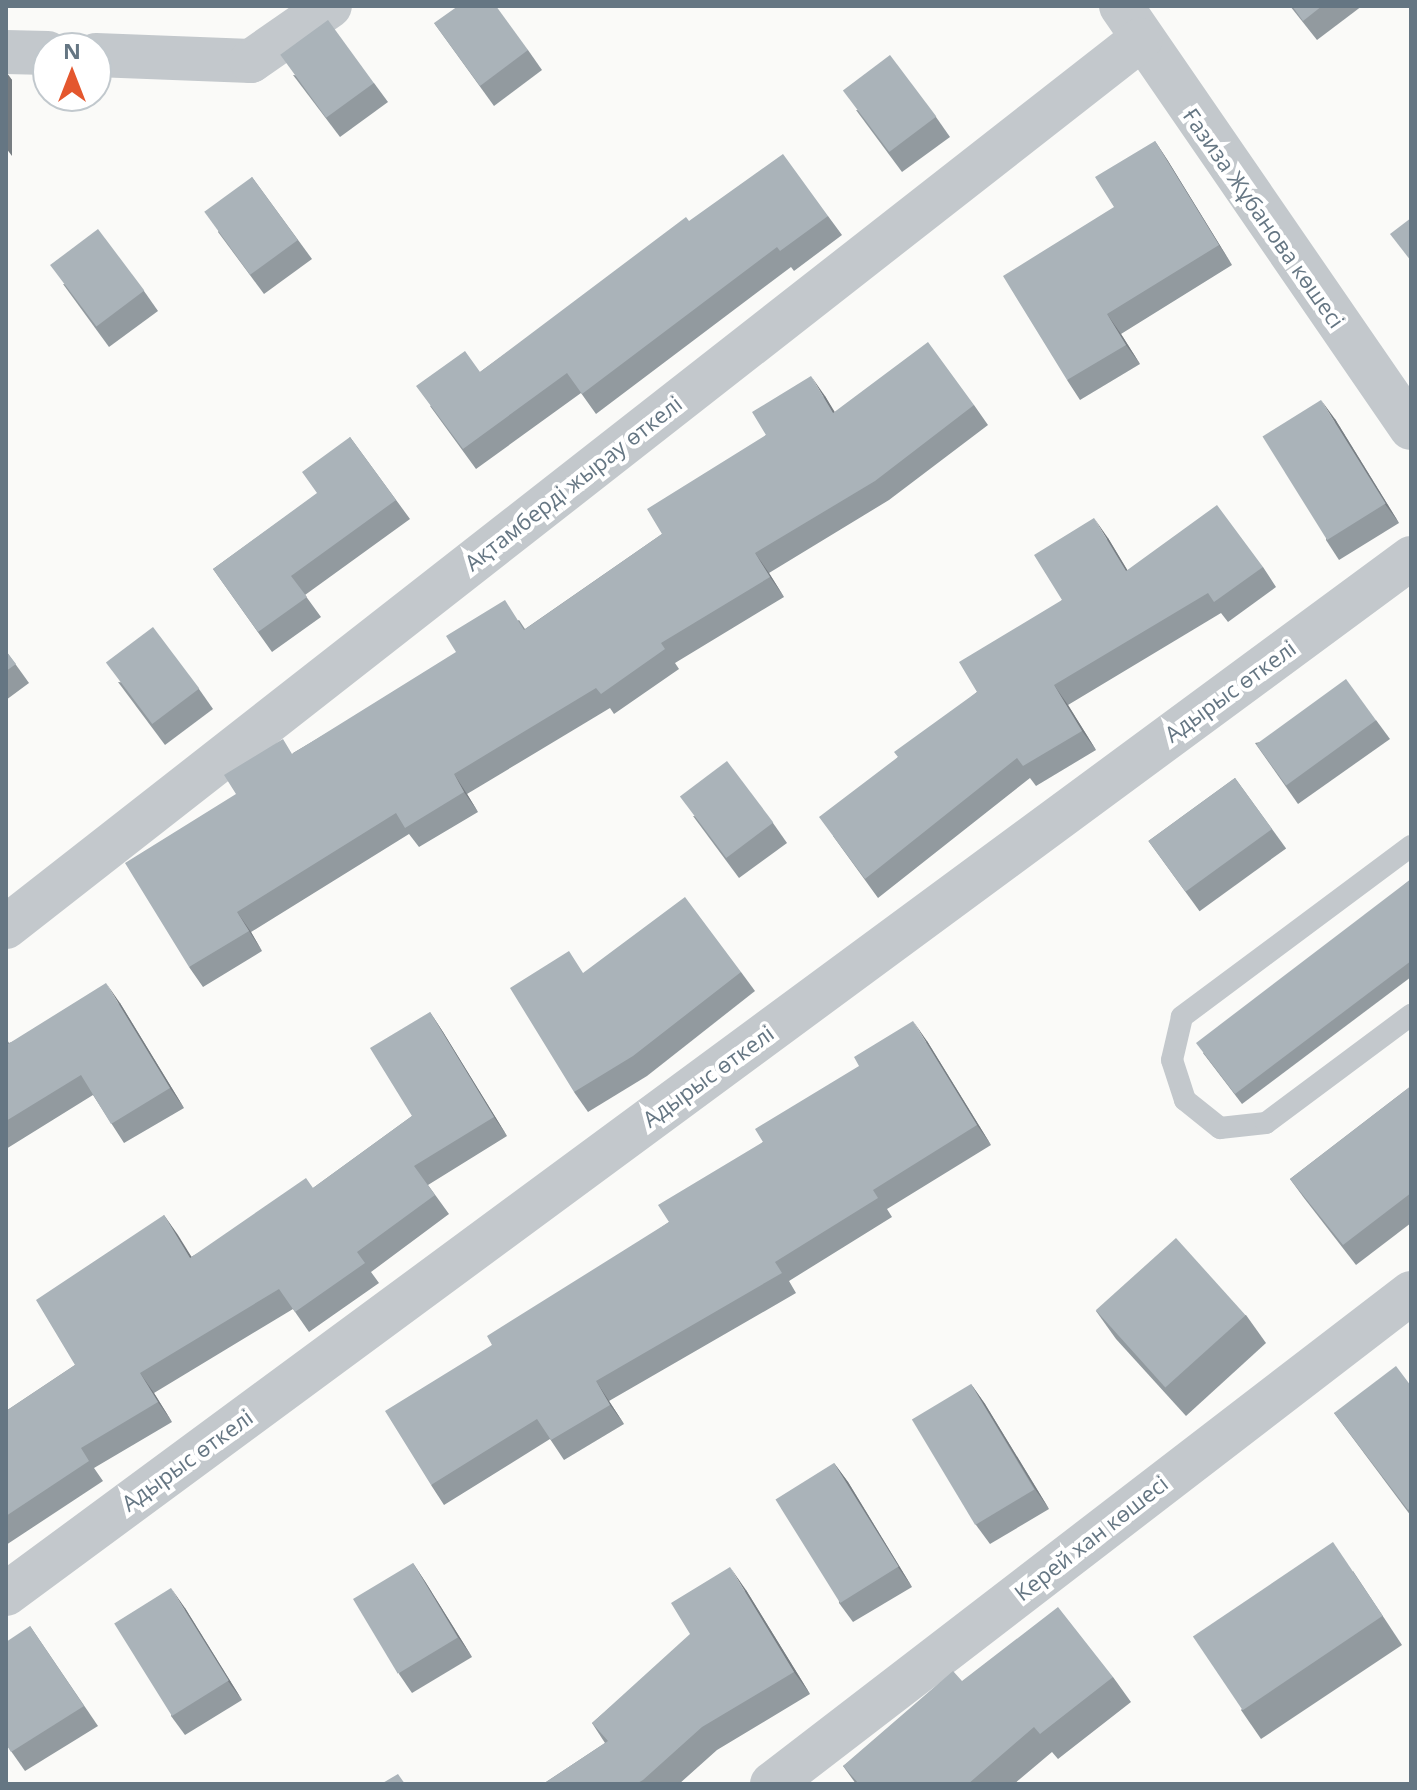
<!DOCTYPE html>
<meta charset="utf-8">
<style>
body{margin:0}
#map{position:relative;width:1417px;height:1790px;overflow:hidden;background:#fafaf8;font-family:"Open Sans",sans-serif}
div>[style]{position:absolute}
[style*='--x']{left:calc(var(--x)*1px);top:calc(var(--y)*1px);width:calc(var(--w)*1px);rotate:calc(var(--a)*1deg)}
.service>*{height:22px;margin:-11px;padding:0 11px;transform-origin:11px;border-radius:11px;background:#c3c8cc}
.minor>*{height:44px;margin:-22px;padding:0 22px;transform-origin:22px;border-radius:22px;background:#c3c8cc}
.wall>*{inset:0;background:#929a9f;transform-origin:0 0}
.shaded-wall>*{inset:0;background:#777d82}
.building>*{inset:0;background:#aab3b9;transform-origin:0 0}
span{translate:-50% -50%;white-space:nowrap;text-align:center;line-height:1.15;-webkit-text-stroke:8px #fff;paint-order:stroke}
.street-label{font-size:22px;color:#657683}
.frame{position:absolute;inset:0;border:8px solid #657683;pointer-events:none}
.north{position:absolute;left:32px;top:32px;width:80px;height:80px;box-sizing:border-box;background:#fff;border:2px solid #c1c8cd;border-radius:50%;rotate:0deg;font-size:22px;font-weight:700;line-height:32px;text-align:center;color:#657683}
.north::after{content:'';display:block;margin:auto;width:28px;height:36px;background:#e4572e;clip-path:polygon(50% 0,100% 100%,50% 72%,0 100%)}
</style>
<div id="map">
<div class="service">
<i style="--x:1411;--y:846;--w:286;--a:143.3"></i>
<i style="--x:1182;--y:1017;--w:44;--a:103.1"></i>
<i style="--x:1172;--y:1060;--w:42;--a:72"></i>
<i style="--x:1185;--y:1100;--w:45;--a:38.7"></i>
<i style="--x:1220;--y:1128;--w:46;--a:-6.2"></i>
<i style="--x:1266;--y:1123;--w:181;--a:-36.7"></i>
</div>
<div class="minor">
<i style="--x:1121;--y:6;--w:512;--a:55.5"></i>
<i style="--x:6;--y:52;--w:42;--a:1.4"></i>
<i style="--x:96;--y:55;--w:155;--a:2.2"></i>
<i style="--x:251;--y:61;--w:96;--a:-34.8"></i>
<i style="--x:6;--y:927;--w:1440;--a:-38.03"></i>
<i style="--x:6;--y:1594;--w:1746;--a:-36.4"></i>
<i style="--x:772;--y:1784;--w:806;--a:-37.54"></i>
</div>
<div class="wall">
<i style="clip-path:polygon(1290px 6px,1362px 6px,1317px 40px)"></i>
<i style="clip-path:polygon(434px 23px,528px 50px,542px 70px,494px 106px)"></i>
<i style="left:6px;top:72px;width:10px;height:84px;rotate:53deg"></i>
<i style="clip-path:polygon(293px 75px,374px 83px,388px 102px,340px 137px)"></i>
<i style="clip-path:polygon(856px 110px,936px 117px,950px 137px,902px 172px)"></i>
<i style="clip-path:polygon(1155px 141px,1168px 161px,1232px 265px,1121px 334px,1140px 364px,1080px 400px,1067px 380px)"></i>
<i style="clip-path:polygon(252px 177px,312px 259px,264px 294px,218px 232px)"></i>
<i style="clip-path:polygon(828px 216px,842px 235px,794px 271px,791px 267px,596px 414px,581px 393px,476px 469px,430px 406px,480px 372px,689px 221px)"></i>
<i style="clip-path:polygon(63px 284px,144px 291px,158px 311px,109px 347px)"></i>
<i style="clip-path:polygon(825px 396px,834px 412px,974px 405px,988px 425px,889px 500px,769px 573px,784px 597px,675px 663px,679px 669px,614px 714px,610px 708px,467px 794px,478px 812px,419px 847px,409px 834px,251px 932px,262px 951px,203px 987px,189px 967px,293px 753px,519px 620px,525px 629px,662px 534px,766px 435px)"></i>
<i style="clip-path:polygon(1335px 419px,1399px 523px,1339px 560px,1326px 540px)"></i>
<i style="clip-path:polygon(350px 437px,410px 519px,305px 595px,321px 617px,272px 652px,213px 569px,317px 494px)"></i>
<i style="clip-path:polygon(1108px 538px,1127px 570px,1263px 567px,1276px 587px,1228px 622px,1221px 613px,1068px 705px,1096px 750px,1036px 786px,1030px 778px,878px 898px,833px 836px,898px 757px,977px 692px,1062px 600px)"></i>
<i style="clip-path:polygon(6px 651px,29px 683px,6px 700px)"></i>
<i style="clip-path:polygon(118px 682px,199px 689px,213px 709px,165px 745px)"></i>
<i style="clip-path:polygon(1376px 720px,1390px 739px,1298px 804px,1255px 743px)"></i>
<i style="left:1235px;top:778px;width:87px;height:107px;rotate:54deg"></i>
<i style="clip-path:polygon(693px 816px,773px 823px,787px 843px,739px 878px)"></i>
<i style="clip-path:polygon(1411px 879px,1411px 977px,1242px 1104px,1203px 1053px)"></i>
<i style="clip-path:polygon(741px 972px,755px 991px,647px 1076px,588px 1112px,574px 1092px,584px 973px)"></i>
<i style="clip-path:polygon(120px 1003px,184px 1108px,124px 1143px,93px 1095px,6px 1149px,6px 1038px,9px 1043px)"></i>
<i style="clip-path:polygon(430px 1012px,443px 1032px,507px 1136px,428px 1185px,449px 1214px,371px 1272px,379px 1283px,309px 1332px,293px 1309px,154px 1393px,172px 1422px,94px 1468px,103px 1481px,6px 1545px,6px 1411px,75px 1365px,164px 1215px,191px 1257px,313px 1188px,412px 1116px)"></i>
<i style="clip-path:polygon(927px 1041px,991px 1145px,887px 1209px,892px 1217px,789px 1281px,796px 1293px,609px 1401px,624px 1424px,564px 1460px,550px 1439px,444px 1505px,431px 1485px,492px 1345px,669px 1222px,763px 1142px)"></i>
<i style="clip-path:polygon(1411px 1086px,1411px 1223px,1356px 1265px,1304px 1198px,1290px 1179px)"></i>
<i style="clip-path:polygon(1096px 1311px,1246px 1315px,1266px 1343px,1186px 1416px,1116px 1339px)"></i>
<i style="clip-path:polygon(971px 1384px,985px 1404px,1049px 1509px,990px 1544px,976px 1525px)"></i>
<i style="clip-path:polygon(1411px 1386px,1411px 1516px,1334px 1413px)"></i>
<i style="clip-path:polygon(834px 1463px,848px 1482px,912px 1587px,853px 1622px,839px 1603px)"></i>
<i style="clip-path:polygon(413px 1563px,426px 1583px,472px 1657px,412px 1693px,399px 1674px)"></i>
<i style="clip-path:polygon(1353px 1571px,1402px 1645px,1261px 1739px,1241px 1710px)"></i>
<i style="clip-path:polygon(746px 1590px,810px 1694px,717px 1750px,679px 1784px,543px 1784px,605px 1743px,592px 1723px)"></i>
<i style="clip-path:polygon(185px 1608px,242px 1700px,185px 1735px,171px 1716px)"></i>
<i style="clip-path:polygon(30px 1626px,98px 1726px,25px 1771px,6px 1744px)"></i>
<i style="clip-path:polygon(1113px 1677px,1131px 1702px,1058px 1759px,1052px 1752px,1014px 1784px,856px 1784px,843px 1766px,962px 1681px)"></i>
</div>
<div class="shaded-wall">
<i style="clip-path:polygon(6px 72px,12px 80px,12px 156px,6px 148px)"></i>
<i style="clip-path:polygon(1155px 141px,1168px 161px,1232px 265px,1219px 245px)"></i>
<i style="clip-path:polygon(1107px 314px,1121px 334px,1140px 364px,1126px 345px)"></i>
<i style="clip-path:polygon(811px 376px,825px 396px,847px 432px,833px 413px)"></i>
<i style="clip-path:polygon(1321px 400px,1335px 419px,1399px 523px,1385px 504px)"></i>
<i style="clip-path:polygon(1094px 518px,1108px 538px,1140px 591px,1126px 571px)"></i>
<i style="clip-path:polygon(755px 553px,769px 573px,784px 597px,770px 577px)"></i>
<i style="clip-path:polygon(1054px 685px,1068px 705px,1096px 750px,1082px 731px)"></i>
<i style="clip-path:polygon(454px 774px,467px 794px,478px 812px,464px 792px)"></i>
<i style="clip-path:polygon(237px 912px,251px 932px,262px 951px,249px 931px)"></i>
<i style="clip-path:polygon(106px 983px,120px 1003px,184px 1108px,170px 1088px)"></i>
<i style="clip-path:polygon(430px 1012px,443px 1032px,507px 1136px,494px 1117px)"></i>
<i style="clip-path:polygon(913px 1021px,927px 1041px,991px 1145px,977px 1125px)"></i>
<i style="clip-path:polygon(164px 1215px,178px 1235px,204px 1277px,190px 1258px)"></i>
<i style="clip-path:polygon(140px 1373px,154px 1393px,172px 1422px,158px 1402px)"></i>
<i style="clip-path:polygon(596px 1381px,609px 1401px,624px 1424px,610px 1405px)"></i>
<i style="clip-path:polygon(971px 1384px,985px 1404px,1049px 1509px,1035px 1489px)"></i>
<i style="clip-path:polygon(834px 1463px,848px 1482px,912px 1587px,898px 1567px)"></i>
<i style="clip-path:polygon(413px 1563px,426px 1583px,472px 1657px,458px 1637px)"></i>
<i style="clip-path:polygon(730px 1567px,746px 1590px,810px 1694px,794px 1672px)"></i>
<i style="clip-path:polygon(171px 1588px,185px 1608px,242px 1700px,228px 1681px)"></i>
</div>
<div class="building">
<i style="clip-path:polygon(458px 6px,496px 6px,528px 50px,480px 86px,434px 23px)"></i>
<i style="clip-path:polygon(1292px 6px,1322px 6px,1303px 21px)"></i>
<i style="left:328px;top:20px;width:78px;height:59px;rotate:54deg"></i>
<i style="left:890px;top:55px;width:77px;height:59px;rotate:53deg"></i>
<i style="clip-path:polygon(1155px 141px,1219px 245px,1107px 314px,1126px 345px,1067px 380px,1003px 276px,1114px 207px,1095px 177px)"></i>
<i style="clip-path:polygon(783px 154px,828px 216px,780px 251px,777px 247px,582px 394px,567px 373px,463px 449px,416px 386px,465px 351px,480px 372px,686px 217px,689px 221px)"></i>
<i style="left:252px;top:177px;width:78px;height:59px;rotate:54deg"></i>
<i style="clip-path:polygon(1411px 218px,1411px 261px,1390px 234px)"></i>
<i style="left:98px;top:229px;width:77px;height:60px;rotate:53deg"></i>
<i style="clip-path:polygon(928px 342px,974px 405px,875px 481px,755px 553px,770px 577px,661px 643px,665px 649px,601px 694px,596px 688px,454px 774px,464px 792px,405px 828px,396px 813px,237px 912px,249px 931px,189px 967px,125px 863px,236px 794px,224px 775px,283px 739px,292px 754px,456px 652px,446px 636px,505px 600px,524px 630px,662px 534px,647px 509px,766px 435px,752px 412px,811px 376px,833px 413px)"></i>
<i style="left:1321px;top:400px;width:122px;height:69px;rotate:58deg"></i>
<i style="clip-path:polygon(350px 437px,396px 500px,291px 576px,307px 597px,258px 632px,213px 569px,317px 493px,302px 472px)"></i>
<i style="clip-path:polygon(1217px 505px,1263px 567px,1214px 602px,1208px 593px,1054px 685px,1082px 731px,1023px 766px,1017px 758px,865px 879px,819px 817px,898px 757px,894px 752px,977px 692px,959px 662px,1062px 600px,1034px 555px,1094px 518px,1126px 571px)"></i>
<i style="left:153px;top:627px;width:77px;height:59px;rotate:53deg"></i>
<i style="clip-path:polygon(6px 651px,16px 664px,6px 671px)"></i>
<i style="left:1346px;top:679px;width:51px;height:111px;rotate:54deg"></i>
<i style="left:727px;top:761px;width:77px;height:59px;rotate:53deg"></i>
<i style="left:1235px;top:778px;width:63px;height:107px;rotate:54deg"></i>
<i style="clip-path:polygon(1411px 879px,1411px 961px,1235px 1094px,1196px 1043px)"></i>
<i style="clip-path:polygon(685px 897px,741px 972px,633px 1056px,574px 1092px,510px 988px,569px 951px,583px 973px)"></i>
<i style="clip-path:polygon(106px 983px,170px 1088px,111px 1124px,81px 1075px,6px 1121px,6px 1041px,8px 1044px)"></i>
<i style="clip-path:polygon(430px 1012px,494px 1117px,414px 1166px,435px 1195px,357px 1252px,365px 1263px,295px 1312px,279px 1289px,140px 1373px,158px 1402px,81px 1448px,89px 1461px,6px 1516px,6px 1411px,75px 1365px,36px 1300px,164px 1215px,190px 1258px,306px 1178px,313px 1188px,412px 1116px,370px 1048px)"></i>
<i style="clip-path:polygon(913px 1021px,977px 1125px,873px 1190px,878px 1198px,775px 1262px,782px 1273px,596px 1381px,610px 1405px,551px 1440px,537px 1419px,431px 1485px,385px 1411px,492px 1345px,487px 1336px,669px 1222px,658px 1205px,763px 1142px,755px 1129px,859px 1066px,854px 1057px)"></i>
<i style="clip-path:polygon(1411px 1086px,1411px 1193px,1343px 1245px,1290px 1179px)"></i>
<i style="left:1176px;top:1238px;width:104px;height:108px;rotate:48deg"></i>
<i style="clip-path:polygon(1396px 1366px,1411px 1386px,1411px 1508px,1408px 1510px,1334px 1413px)"></i>
<i style="left:971px;top:1384px;width:123px;height:69px;rotate:59deg"></i>
<i style="left:834px;top:1463px;width:122px;height:69px;rotate:58deg"></i>
<i style="left:1333px;top:1542px;width:89px;height:169px;rotate:56deg"></i>
<i style="left:413px;top:1563px;width:87px;height:70px;rotate:59deg"></i>
<i style="clip-path:polygon(730px 1567px,794px 1672px,702px 1727px,643px 1780px,636px 1784px,543px 1784px,608px 1741px,592px 1723px,690px 1634px,671px 1603px)"></i>
<i style="left:171px;top:1588px;width:109px;height:67px;rotate:58deg"></i>
<i style="clip-path:polygon(1058px 1607px,1113px 1677px,1040px 1734px,1034px 1727px,968px 1784px,859px 1784px,843px 1766px,953px 1671px,962px 1681px)"></i>
<i style="clip-path:polygon(30px 1626px,84px 1706px,11px 1752px,6px 1744px,6px 1642px)"></i>
<i style="clip-path:polygon(398px 1774px,405px 1784px,381px 1784px)"></i>
</div>
<div class="street-label">
<span style="left:1264px;top:218px;rotate:55deg">Ғазиза Жұбанова көшесі</span>
<span style="left:573px;top:483px;rotate:-38deg">Ақтамберді жырау өткелі</span>
<span style="left:1230px;top:691px;rotate:-36deg">Адырыс өткелі</span>
<span style="left:708px;top:1076px;rotate:-36deg">Адырыс өткелі</span>
<span style="left:187px;top:1460px;rotate:-36deg">Адырыс өткелі</span>
<span style="left:1091px;top:1538px;rotate:-38deg">Керей хан көшесі</span>
</div>
<div class="frame"></div>
<div class="north">N</div>
</div>
